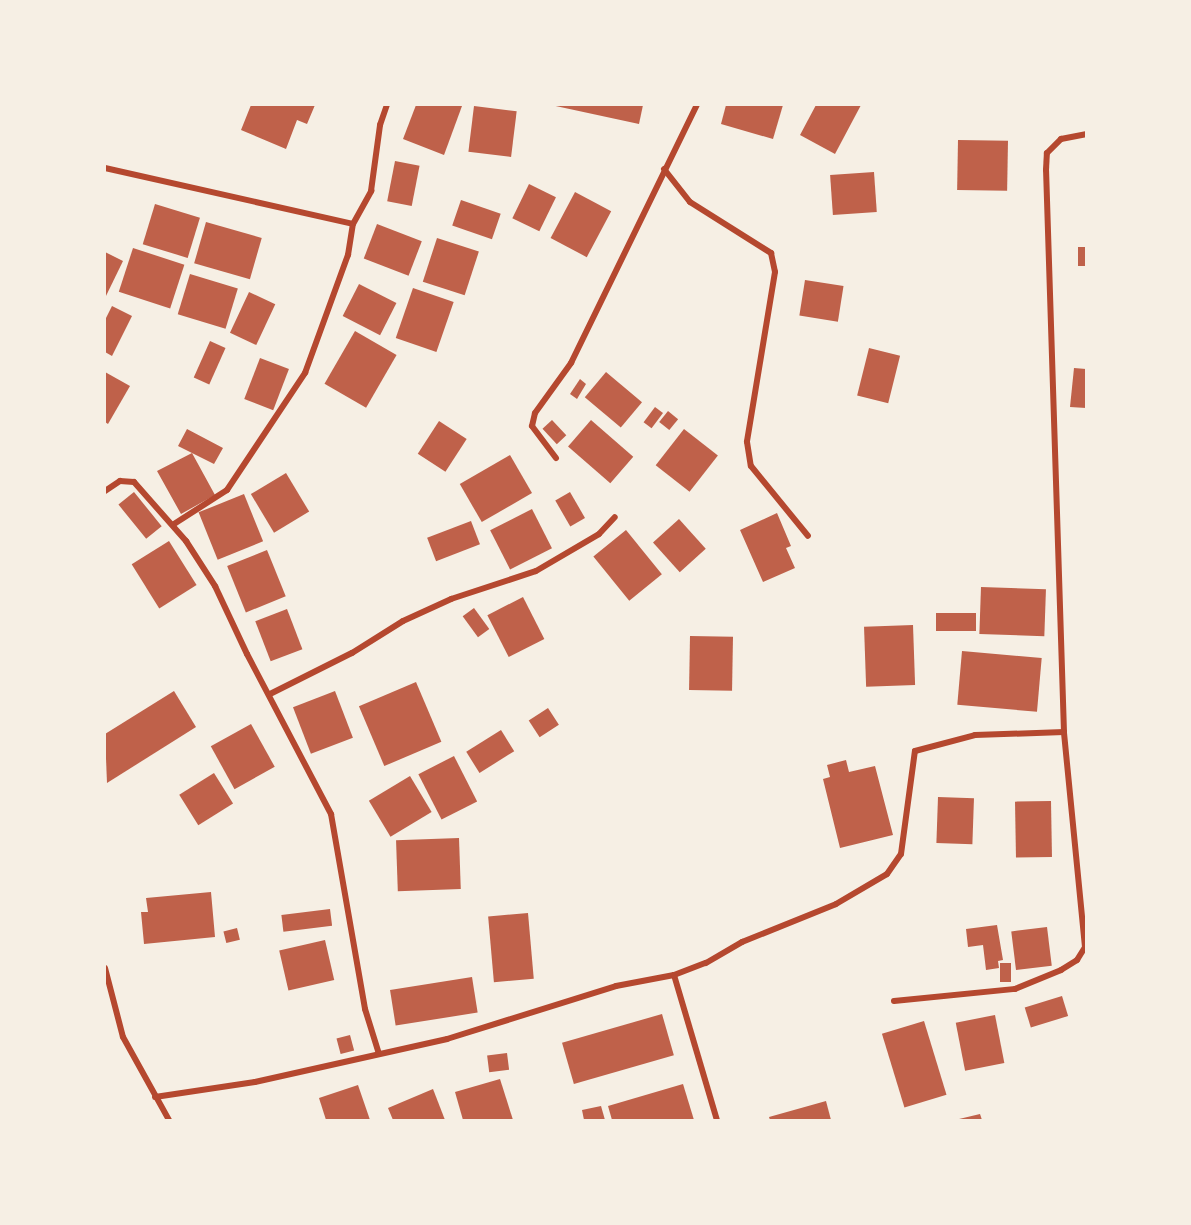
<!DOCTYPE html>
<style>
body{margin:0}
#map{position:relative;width:1191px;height:1225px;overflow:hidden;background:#f6efe4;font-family:"PT Sans Narrow",sans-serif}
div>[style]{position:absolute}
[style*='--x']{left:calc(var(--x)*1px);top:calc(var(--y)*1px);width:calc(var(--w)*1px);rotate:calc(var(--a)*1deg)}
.building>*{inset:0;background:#bf614a;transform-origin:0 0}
.minor>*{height:6px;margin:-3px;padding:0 3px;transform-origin:3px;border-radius:3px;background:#b5482f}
span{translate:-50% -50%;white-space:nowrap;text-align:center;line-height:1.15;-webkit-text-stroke:6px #f6efe4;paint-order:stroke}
.frame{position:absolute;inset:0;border:106px solid #f6efe4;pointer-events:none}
</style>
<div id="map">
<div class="building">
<i style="clip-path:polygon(251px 105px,315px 105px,307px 124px,297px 120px,286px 149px,241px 130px)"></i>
<i style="clip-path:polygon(416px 105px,462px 106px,444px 155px,403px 139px)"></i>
<i style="clip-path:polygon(551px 105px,643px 105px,639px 124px)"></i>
<i style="clip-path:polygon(726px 105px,783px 105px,773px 139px,721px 124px)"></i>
<i style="clip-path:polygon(816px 105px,861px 105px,835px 154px,800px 135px)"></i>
<i style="left:474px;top:106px;width:43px;height:46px;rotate:7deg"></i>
<i style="left:958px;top:140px;width:50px;height:50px;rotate:1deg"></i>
<i style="left:395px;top:161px;width:25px;height:41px;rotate:11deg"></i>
<i style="left:874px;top:172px;width:40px;height:44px;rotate:86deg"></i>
<i style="left:529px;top:184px;width:30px;height:38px;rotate:26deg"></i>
<i style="left:575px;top:192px;width:41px;height:52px;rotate:28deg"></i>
<i style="left:461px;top:200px;width:42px;height:27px;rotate:19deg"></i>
<i style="left:155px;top:204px;width:47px;height:42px;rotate:17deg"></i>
<i style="left:206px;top:222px;width:58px;height:43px;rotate:16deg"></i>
<i style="left:377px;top:224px;width:48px;height:37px;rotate:21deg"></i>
<i style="left:437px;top:238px;width:44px;height:46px;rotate:18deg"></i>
<i style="left:1086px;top:247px;width:19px;height:8px;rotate:90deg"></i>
<i style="left:133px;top:248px;width:54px;height:46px;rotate:18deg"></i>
<i style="clip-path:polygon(105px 252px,123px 261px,105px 298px)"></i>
<i style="left:190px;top:274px;width:50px;height:42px;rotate:17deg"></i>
<i style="left:805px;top:280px;width:39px;height:36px;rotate:9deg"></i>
<i style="left:359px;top:284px;width:42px;height:36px;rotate:27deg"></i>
<i style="left:413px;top:288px;width:43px;height:53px;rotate:19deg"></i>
<i style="left:249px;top:292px;width:29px;height:45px;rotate:25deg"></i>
<i style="clip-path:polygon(112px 306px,132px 316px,112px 356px,105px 352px,105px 320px)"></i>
<i style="left:355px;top:331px;width:48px;height:61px;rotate:30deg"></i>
<i style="left:210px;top:341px;width:17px;height:40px;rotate:24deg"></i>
<i style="left:869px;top:348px;width:32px;height:49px;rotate:14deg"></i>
<i style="left:260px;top:358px;width:31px;height:44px;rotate:21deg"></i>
<i style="clip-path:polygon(1074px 368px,1086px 369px,1086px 408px,1070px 407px)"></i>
<i style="clip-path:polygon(105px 372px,130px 386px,108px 424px,105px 422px)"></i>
<i style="left:606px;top:372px;width:47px;height:33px;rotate:40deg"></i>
<i style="clip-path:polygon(580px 379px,586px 384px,577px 399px,570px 394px)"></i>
<i style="left:655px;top:407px;width:10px;height:19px;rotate:37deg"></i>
<i style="left:668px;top:411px;width:13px;height:14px;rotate:39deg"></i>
<i style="left:552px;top:420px;width:21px;height:13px;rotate:47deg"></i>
<i style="left:591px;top:420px;width:56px;height:35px;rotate:41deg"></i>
<i style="left:439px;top:421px;width:33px;height:39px;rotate:33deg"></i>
<i style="clip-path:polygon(187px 429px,223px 448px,214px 464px,192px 453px,215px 495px,181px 514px,157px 471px,192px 453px,178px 446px)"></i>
<i style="left:684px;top:429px;width:43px;height:46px;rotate:38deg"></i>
<i style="left:510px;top:455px;width:44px;height:58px;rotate:60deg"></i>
<i style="left:286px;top:473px;width:45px;height:41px;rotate:59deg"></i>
<i style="left:134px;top:492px;width:44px;height:20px;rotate:51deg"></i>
<i style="left:570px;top:492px;width:30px;height:17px;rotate:60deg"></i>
<i style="left:244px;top:494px;width:51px;height:49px;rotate:68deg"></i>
<i style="left:532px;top:509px;width:44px;height:47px;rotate:63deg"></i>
<i style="clip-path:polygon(777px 513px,791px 546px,786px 548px,795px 568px,763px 582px,740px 530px)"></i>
<i style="left:679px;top:519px;width:40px;height:35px;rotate:48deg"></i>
<i style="left:471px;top:521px;width:25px;height:47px;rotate:69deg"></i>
<i style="left:626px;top:530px;width:57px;height:42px;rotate:51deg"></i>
<i style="left:169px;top:541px;width:52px;height:44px;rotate:58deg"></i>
<i style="left:267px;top:550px;width:50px;height:43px;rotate:68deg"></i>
<i style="left:981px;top:587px;width:65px;height:47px;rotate:2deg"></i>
<i style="left:523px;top:597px;width:47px;height:40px;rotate:63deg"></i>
<i style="left:474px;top:608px;width:26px;height:14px;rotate:54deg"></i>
<i style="left:287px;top:609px;width:43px;height:34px;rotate:69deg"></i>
<i style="left:936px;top:613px;width:40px;height:18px"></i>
<i style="left:913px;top:625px;width:60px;height:49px;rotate:88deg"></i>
<i style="left:690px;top:636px;width:43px;height:54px;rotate:1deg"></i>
<i style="left:962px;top:651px;width:80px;height:54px;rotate:5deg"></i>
<i style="left:416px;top:682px;width:65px;height:62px;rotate:67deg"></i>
<i style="clip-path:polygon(174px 691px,196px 727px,107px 783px,105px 734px)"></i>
<i style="left:335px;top:691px;width:50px;height:45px;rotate:69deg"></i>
<i style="left:548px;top:708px;width:20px;height:23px;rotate:57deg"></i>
<i style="left:251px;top:724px;width:49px;height:46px;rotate:61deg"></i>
<i style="left:501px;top:730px;width:25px;height:41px;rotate:58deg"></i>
<i style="left:454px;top:756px;width:51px;height:40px;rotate:63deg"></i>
<i style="clip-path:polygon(846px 760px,849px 772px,875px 766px,893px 835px,840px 848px,823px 779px,830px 777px,827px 765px)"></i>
<i style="left:214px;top:773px;width:36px;height:41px;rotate:58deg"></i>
<i style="left:410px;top:776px;width:42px;height:48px;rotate:59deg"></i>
<i style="left:938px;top:797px;width:36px;height:46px;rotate:2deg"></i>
<i style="left:1051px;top:801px;width:56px;height:36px;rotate:89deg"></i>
<i style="left:459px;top:838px;width:51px;height:63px;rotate:88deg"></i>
<i style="clip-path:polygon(211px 892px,215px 937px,144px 944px,141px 912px,148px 912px,146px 898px)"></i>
<i style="left:330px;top:909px;width:17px;height:49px;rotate:83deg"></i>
<i style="left:528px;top:913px;width:66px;height:40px;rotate:85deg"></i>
<i style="clip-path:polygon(997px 925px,1003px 960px,998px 961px,999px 968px,986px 970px,983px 945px,968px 947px,966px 929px)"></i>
<i style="left:1047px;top:927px;width:39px;height:36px;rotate:83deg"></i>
<i style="left:237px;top:928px;width:12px;height:14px;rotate:76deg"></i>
<i style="left:325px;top:940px;width:41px;height:47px;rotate:77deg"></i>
<i style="left:1000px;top:963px;width:11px;height:19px"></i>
<i style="left:472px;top:977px;width:36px;height:83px;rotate:81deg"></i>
<i style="left:1062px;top:996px;width:21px;height:39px;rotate:73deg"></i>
<i style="left:662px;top:1014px;width:43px;height:104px;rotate:74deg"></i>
<i style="left:995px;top:1015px;width:49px;height:40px;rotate:79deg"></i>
<i style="left:924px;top:1021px;width:77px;height:44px;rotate:73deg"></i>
<i style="left:350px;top:1035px;width:16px;height:14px;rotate:75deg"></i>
<i style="left:507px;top:1053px;width:17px;height:20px;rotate:83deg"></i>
<i style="clip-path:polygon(500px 1079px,513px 1120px,463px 1120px,455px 1092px)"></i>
<i style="clip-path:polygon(683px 1084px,694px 1120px,612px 1120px,608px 1106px)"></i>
<i style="clip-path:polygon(358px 1085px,370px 1120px,326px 1120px,319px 1098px)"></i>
<i style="clip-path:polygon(433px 1089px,445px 1120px,393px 1120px,388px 1108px)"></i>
<i style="clip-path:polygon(826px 1101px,831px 1120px,770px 1120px,769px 1117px)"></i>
<i style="clip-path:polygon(601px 1106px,605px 1120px,584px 1120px,582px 1110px)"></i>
<i style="clip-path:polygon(980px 1114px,982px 1120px,960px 1120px,959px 1119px)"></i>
</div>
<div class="minor">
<i style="--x:105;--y:168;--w:254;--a:12.7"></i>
<i style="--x:664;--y:169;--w:42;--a:51.8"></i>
<i style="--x:690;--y:202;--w:96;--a:32.2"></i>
<i style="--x:771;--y:253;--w:19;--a:78"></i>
<i style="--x:775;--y:272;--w:172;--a:99.4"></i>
<i style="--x:747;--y:442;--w:24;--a:81"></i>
<i style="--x:751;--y:466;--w:90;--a:50.8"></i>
<i style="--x:556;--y:458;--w:40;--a:-127"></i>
<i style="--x:532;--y:426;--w:13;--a:-77"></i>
<i style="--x:535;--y:413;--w:62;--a:-54.2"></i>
<i style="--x:571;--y:363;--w:287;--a:-64"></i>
<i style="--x:105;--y:491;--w:18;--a:-34"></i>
<i style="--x:120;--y:481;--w:14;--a:4"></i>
<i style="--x:134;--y:482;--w:79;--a:48.6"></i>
<i style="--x:186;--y:541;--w:54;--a:57.2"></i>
<i style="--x:215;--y:586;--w:75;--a:64.8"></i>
<i style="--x:247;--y:654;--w:181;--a:62.3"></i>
<i style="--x:331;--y:814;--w:198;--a:80.1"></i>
<i style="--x:365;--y:1009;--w:47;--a:72.7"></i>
<i style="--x:174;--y:524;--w:63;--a:-32.7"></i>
<i style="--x:227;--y:490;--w:141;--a:-56.3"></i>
<i style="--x:305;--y:373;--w:126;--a:-70"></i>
<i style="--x:348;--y:255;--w:31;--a:-81"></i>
<i style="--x:353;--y:224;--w:38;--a:-61"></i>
<i style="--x:371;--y:191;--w:67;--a:-82.2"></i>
<i style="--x:380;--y:125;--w:21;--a:-71"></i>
<i style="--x:270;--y:694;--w:92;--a:-26.6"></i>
<i style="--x:352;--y:653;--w:60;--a:-32.1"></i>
<i style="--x:403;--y:621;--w:53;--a:-24.6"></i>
<i style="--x:451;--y:599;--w:89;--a:-18.2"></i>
<i style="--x:536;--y:571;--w:73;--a:-30.4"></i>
<i style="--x:599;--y:534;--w:23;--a:-47"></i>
<i style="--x:105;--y:968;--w:71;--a:75.4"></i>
<i style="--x:123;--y:1037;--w:95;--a:61"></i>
<i style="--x:674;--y:975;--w:151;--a:73.5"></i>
<i style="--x:894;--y:1001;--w:122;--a:-5.7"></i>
<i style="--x:1015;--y:989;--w:50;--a:-22.4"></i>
<i style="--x:1061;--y:970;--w:19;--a:-32"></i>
<i style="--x:1077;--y:960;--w:15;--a:-58"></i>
<i style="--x:1085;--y:947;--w:216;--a:-95.6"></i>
<i style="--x:1064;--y:732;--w:562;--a:-91.83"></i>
<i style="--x:1046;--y:170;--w:17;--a:-87"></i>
<i style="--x:1047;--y:153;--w:20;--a:-45"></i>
<i style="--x:1061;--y:139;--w:25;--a:-11"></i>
<i style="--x:155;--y:1097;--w:101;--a:-8.5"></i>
<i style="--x:255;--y:1082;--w:197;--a:-12.6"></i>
<i style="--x:447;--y:1039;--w:177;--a:-17.4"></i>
<i style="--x:616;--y:986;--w:59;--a:-10.7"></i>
<i style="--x:674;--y:975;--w:34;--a:-21"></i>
<i style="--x:706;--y:963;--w:42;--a:-30.3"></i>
<i style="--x:742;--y:942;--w:101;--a:-22"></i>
<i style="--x:836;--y:904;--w:59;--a:-30.5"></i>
<i style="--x:887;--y:874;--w:24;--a:-55"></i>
<i style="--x:901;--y:854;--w:104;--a:-82.3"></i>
<i style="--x:915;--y:751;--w:62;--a:-14.9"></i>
<i style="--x:975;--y:735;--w:89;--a:-1.9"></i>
</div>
<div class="frame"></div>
</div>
